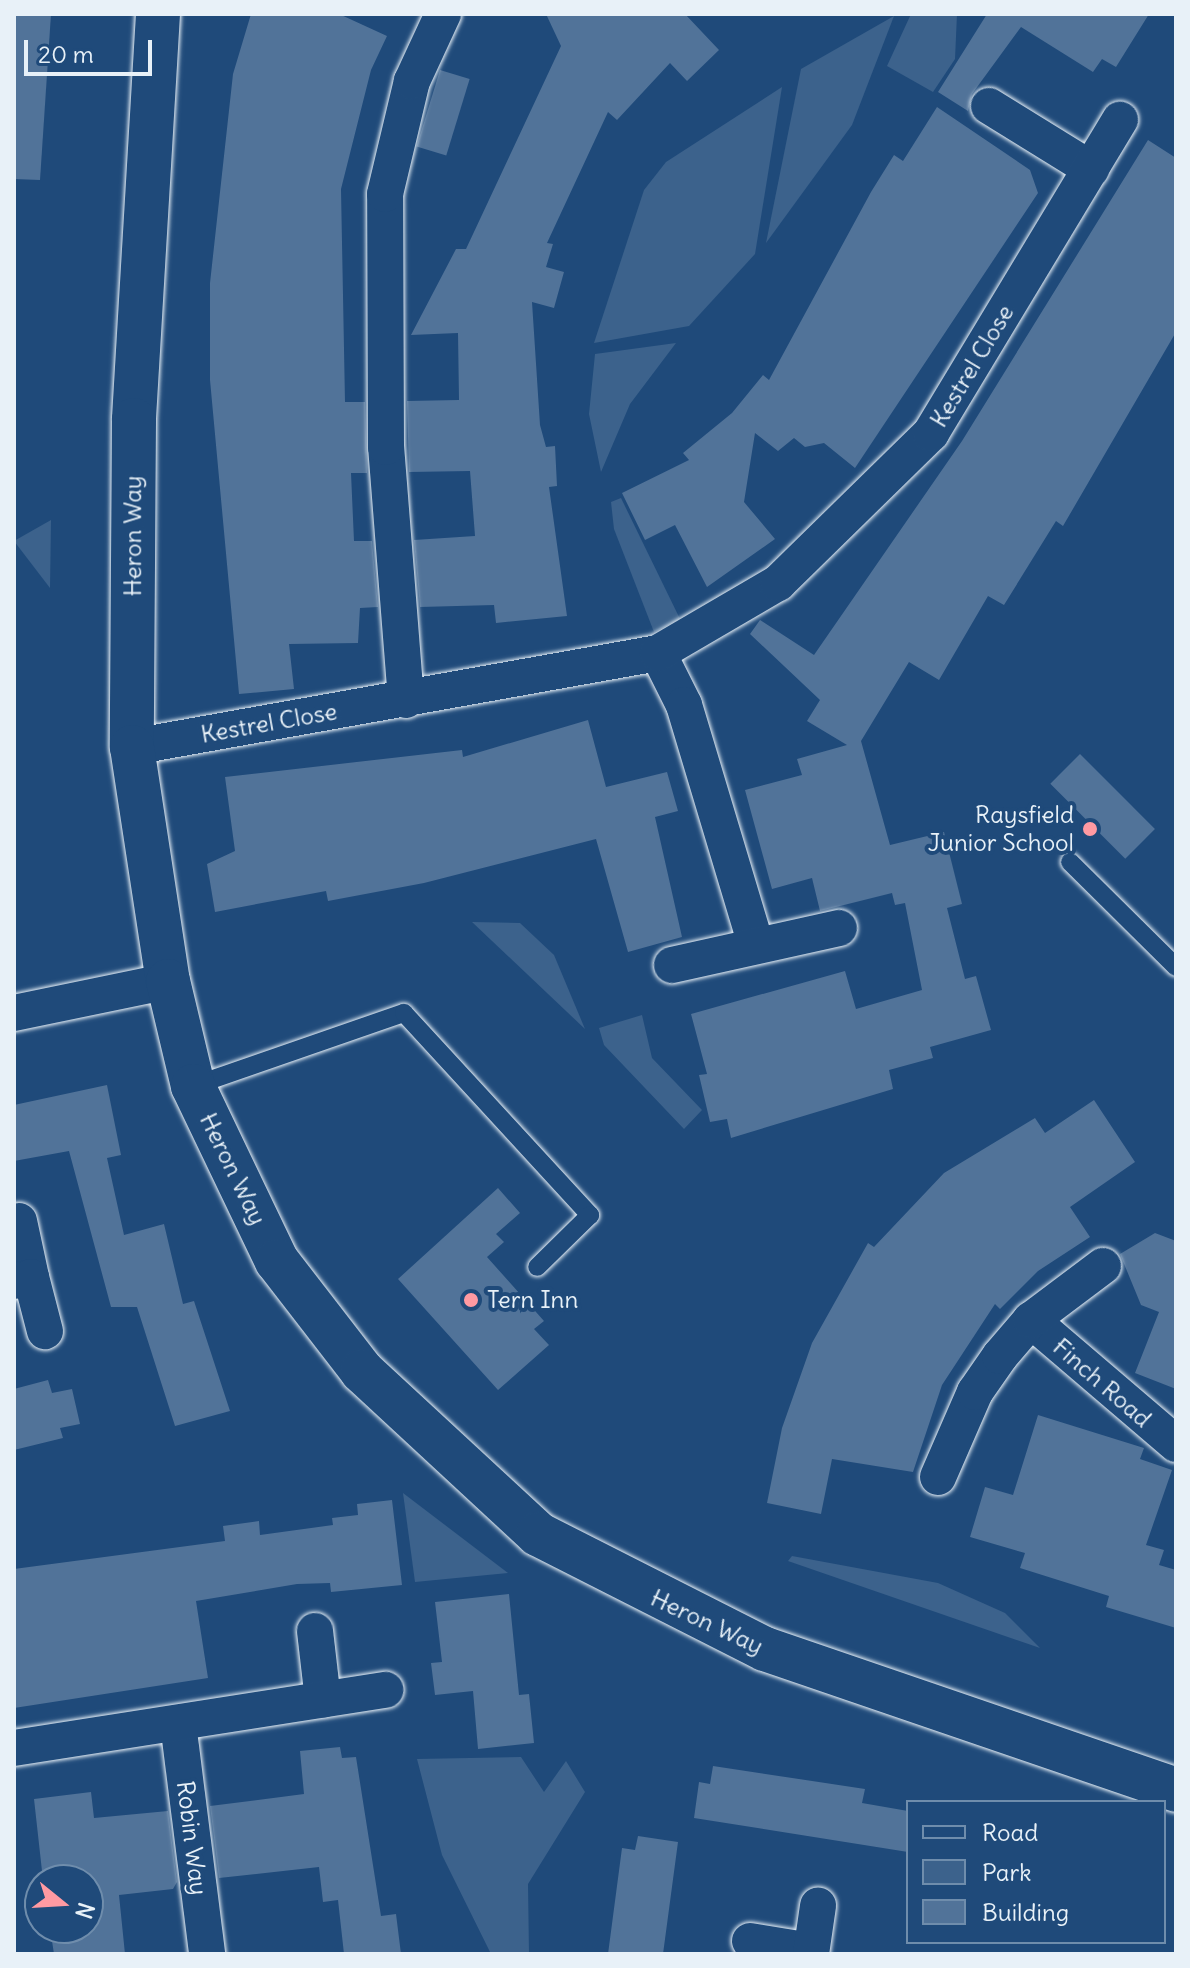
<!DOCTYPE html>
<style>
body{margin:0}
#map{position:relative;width:1190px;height:1968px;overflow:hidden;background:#1f4a7a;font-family:Delius,sans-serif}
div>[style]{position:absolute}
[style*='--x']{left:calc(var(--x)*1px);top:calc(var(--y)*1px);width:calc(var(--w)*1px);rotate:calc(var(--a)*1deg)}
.green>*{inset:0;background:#3c628c}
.building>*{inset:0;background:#517399;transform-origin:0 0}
.roads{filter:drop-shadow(0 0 2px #e8f1f8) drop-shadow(0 0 2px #e8f1f8)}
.service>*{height:18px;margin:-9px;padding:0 9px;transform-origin:9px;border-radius:9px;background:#1f4a7a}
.minor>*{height:36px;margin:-18px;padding:0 18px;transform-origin:18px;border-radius:18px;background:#1f4a7a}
.tertiary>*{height:44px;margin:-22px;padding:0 22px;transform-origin:22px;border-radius:22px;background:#1f4a7a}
.dots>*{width:22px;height:22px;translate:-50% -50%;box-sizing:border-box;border:4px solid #1f4a7a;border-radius:50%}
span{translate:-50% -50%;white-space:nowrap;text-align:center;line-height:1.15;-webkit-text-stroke:8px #1f4a7a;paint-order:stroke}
.street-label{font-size:24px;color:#e8f1f8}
.poi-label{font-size:24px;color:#e8f1f8}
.right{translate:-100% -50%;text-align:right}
.left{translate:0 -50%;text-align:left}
.frame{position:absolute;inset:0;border:16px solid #e8f1f8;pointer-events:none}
.legend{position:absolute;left:906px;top:1800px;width:260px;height:144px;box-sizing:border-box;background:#1f4a7a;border:2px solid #6f8dac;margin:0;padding:10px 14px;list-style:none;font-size:24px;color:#e8f1f8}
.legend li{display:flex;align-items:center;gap:16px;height:40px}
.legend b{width:40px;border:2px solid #6f8dac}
.north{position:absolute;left:24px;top:1864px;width:80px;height:80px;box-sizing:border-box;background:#1f4a7a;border:2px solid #6f8dac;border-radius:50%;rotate:108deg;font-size:22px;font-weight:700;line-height:32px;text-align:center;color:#e8f1f8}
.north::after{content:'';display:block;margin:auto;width:28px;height:36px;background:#ff9aa2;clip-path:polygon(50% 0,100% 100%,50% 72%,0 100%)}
.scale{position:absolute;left:24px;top:40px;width:128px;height:36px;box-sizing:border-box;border:4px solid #e8f1f8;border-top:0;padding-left:10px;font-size:24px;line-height:28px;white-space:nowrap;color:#e8f1f8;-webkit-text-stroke:6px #1f4a7a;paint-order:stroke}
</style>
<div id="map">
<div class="green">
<i style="clip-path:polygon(911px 14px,957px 14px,955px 59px,933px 92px,887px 66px)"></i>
<i style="clip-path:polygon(894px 16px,852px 125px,766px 243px,801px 69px)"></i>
<i style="clip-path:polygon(782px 87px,755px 254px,689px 326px,594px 343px,644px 190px,666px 162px)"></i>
<i style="clip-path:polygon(676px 343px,630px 404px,601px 472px,589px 414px,595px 354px)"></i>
<i style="clip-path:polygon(621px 498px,680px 619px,654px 632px,614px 529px,611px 502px)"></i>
<i style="clip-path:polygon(51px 520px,50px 588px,14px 541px)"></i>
<i style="clip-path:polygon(472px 922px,520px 923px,554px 955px,585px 1029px)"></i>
<i style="clip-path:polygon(642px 1015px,652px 1058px,702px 1110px,684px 1129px,604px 1045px,599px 1028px)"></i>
<i style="clip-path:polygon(403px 1493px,508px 1573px,415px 1582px)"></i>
<i style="clip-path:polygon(792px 1556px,938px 1583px,1005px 1613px,1040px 1648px,788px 1561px)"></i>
<i style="clip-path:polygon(521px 1757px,544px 1792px,566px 1761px,585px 1792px,528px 1884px,529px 1954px,491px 1954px,442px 1855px,417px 1759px)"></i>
</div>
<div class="building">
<i style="clip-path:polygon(14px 14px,51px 14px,40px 180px,14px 179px)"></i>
<i style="clip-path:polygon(251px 14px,339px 14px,387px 36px,371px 70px,341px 189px,345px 402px,365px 402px,367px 473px,351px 473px,354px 541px,372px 541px,378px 607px,360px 608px,358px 643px,289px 644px,294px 689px,239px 694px,210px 380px,210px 283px,233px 74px)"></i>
<i style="clip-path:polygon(546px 14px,685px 14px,719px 50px,687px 81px,670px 63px,617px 120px,608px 112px,547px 243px,553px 244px,546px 267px,564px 272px,554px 308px,532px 302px,540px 425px,546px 447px,555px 446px,557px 486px,549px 487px,567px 616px,496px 623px,494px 605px,420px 607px,414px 540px,475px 536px,470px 471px,409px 472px,407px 401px,459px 400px,458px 333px,411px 335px,456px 249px,466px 249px,561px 46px)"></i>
<i style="clip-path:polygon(987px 14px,1149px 14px,1116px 67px,1102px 59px,1093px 72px,1021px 27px,972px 94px,968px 111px,938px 92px)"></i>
<i style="left:440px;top:70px;width:31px;height:80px;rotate:17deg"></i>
<i style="clip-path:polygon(937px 107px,1030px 170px,1038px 193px,855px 468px,824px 443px,805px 447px,794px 438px,778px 451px,755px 433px,744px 502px,775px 539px,707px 587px,675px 525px,645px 540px,622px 493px,689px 460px,683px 453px,732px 413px,763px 375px,769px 380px,871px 192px,894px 155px,903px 161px)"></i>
<i style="clip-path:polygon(1148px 140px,1176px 158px,1176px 332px,1063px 526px,1056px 521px,1004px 605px,988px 596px,939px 680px,909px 662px,861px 741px,890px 845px,944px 832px,962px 904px,947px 908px,965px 979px,976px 976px,991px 1030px,930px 1047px,933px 1058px,889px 1070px,893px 1089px,731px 1138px,727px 1119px,710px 1122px,699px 1075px,707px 1074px,691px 1014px,845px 971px,856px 1009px,922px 990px,905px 903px,895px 905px,892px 893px,820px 911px,812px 878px,772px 889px,745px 790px,802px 775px,797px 759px,847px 745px,807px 721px,820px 700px,750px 634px,760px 620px,814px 655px,962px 441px)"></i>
<i style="clip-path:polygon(588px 720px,606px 787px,667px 772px,678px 811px,655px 817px,682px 937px,628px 952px,596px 839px,424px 883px,328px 901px,326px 891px,215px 912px,207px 864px,235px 851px,225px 777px,462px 750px,463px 757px)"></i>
<i style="left:1080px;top:754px;width:106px;height:42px;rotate:45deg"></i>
<i style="clip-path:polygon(107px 1085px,121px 1155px,107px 1158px,124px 1235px,164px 1224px,183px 1304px,194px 1301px,230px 1411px,175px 1426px,137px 1307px,111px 1307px,69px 1151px,14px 1161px,14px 1105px)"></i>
<i style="clip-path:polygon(1094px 1100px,1135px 1162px,1070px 1207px,1090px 1237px,1038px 1271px,1000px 1309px,995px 1304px,942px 1385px,913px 1472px,832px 1459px,821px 1514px,767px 1503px,782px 1428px,812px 1343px,868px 1243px,874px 1247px,944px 1173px,1035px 1118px,1045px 1133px)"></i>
<i style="clip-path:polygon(498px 1188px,520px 1213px,496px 1234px,504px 1242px,487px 1257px,544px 1321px,534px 1329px,549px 1345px,498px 1390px,398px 1279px)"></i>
<i style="clip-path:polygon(1155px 1233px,1176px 1241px,1176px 1389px,1135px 1373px,1159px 1312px,1141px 1305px,1120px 1254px)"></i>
<i style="clip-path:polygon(48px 1380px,52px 1393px,72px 1389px,80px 1424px,60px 1428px,63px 1438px,14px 1450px,14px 1389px)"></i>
<i style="clip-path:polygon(1038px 1415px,1144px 1448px,1140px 1459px,1172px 1470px,1146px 1545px,1164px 1550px,1159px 1565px,1176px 1570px,1176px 1628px,1106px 1607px,1109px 1596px,1020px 1568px,1025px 1553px,970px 1537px,985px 1487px,1013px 1495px)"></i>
<i style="clip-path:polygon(392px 1500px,402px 1585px,331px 1592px,330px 1583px,297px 1584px,196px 1601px,208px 1678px,14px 1708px,14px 1569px,225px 1541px,223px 1526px,259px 1521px,260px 1535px,333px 1525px,332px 1518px,358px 1515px,357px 1504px)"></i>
<i style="clip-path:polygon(509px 1594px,519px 1695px,529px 1694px,534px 1743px,478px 1749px,473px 1691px,435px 1695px,431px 1663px,442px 1662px,435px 1602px)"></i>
<i style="clip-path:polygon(340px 1747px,342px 1758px,356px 1757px,381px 1916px,396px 1914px,401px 1954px,344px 1954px,338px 1900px,323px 1902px,319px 1867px,219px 1878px,210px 1806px,304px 1794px,300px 1751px)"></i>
<i style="clip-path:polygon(713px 1766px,865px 1789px,862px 1803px,908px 1811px,908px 1852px,694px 1818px,699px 1782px,710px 1784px)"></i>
<i style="clip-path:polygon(91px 1792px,94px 1818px,168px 1811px,177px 1882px,173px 1889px,119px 1895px,125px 1954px,54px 1954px,50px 1928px,88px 1928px,88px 1880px,43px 1880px,34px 1799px)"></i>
<i style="clip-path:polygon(638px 1836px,678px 1842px,663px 1954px,608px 1954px,622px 1848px,635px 1850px)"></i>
</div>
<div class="roads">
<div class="service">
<i style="--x:1070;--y:862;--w:149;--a:44.7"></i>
<i style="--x:193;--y:1086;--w:223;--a:-19.1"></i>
<i style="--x:404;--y:1013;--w:275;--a:47.4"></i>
<i style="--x:590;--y:1215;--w:74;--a:135.5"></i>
</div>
<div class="minor">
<i style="--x:989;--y:106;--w:120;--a:31.7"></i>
<i style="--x:658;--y:653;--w:58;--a:63.4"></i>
<i style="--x:684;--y:705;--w:251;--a:73.3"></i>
<i style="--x:406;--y:700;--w:254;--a:-94.5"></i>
<i style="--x:386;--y:447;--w:253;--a:-90.2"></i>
<i style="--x:385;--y:194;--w:116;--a:-76.6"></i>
<i style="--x:412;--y:81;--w:74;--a:-65.2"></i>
<i style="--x:132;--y:747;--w:534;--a:-10.13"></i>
<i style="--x:658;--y:653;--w:139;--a:-30.3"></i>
<i style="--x:778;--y:583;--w:214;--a:-44.4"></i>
<i style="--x:931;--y:433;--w:366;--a:-58.9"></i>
<i style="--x:672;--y:965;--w:171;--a:-12.5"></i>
<i style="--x:14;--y:1013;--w:157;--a:-11.7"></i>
<i style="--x:19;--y:1221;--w:57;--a:77.9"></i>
<i style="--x:14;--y:1281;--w:17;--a:-13"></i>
<i style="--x:31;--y:1277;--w:56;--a:75.5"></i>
<i style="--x:1031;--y:1320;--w:191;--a:40.5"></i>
<i style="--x:938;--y:1477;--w:93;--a:-66.5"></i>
<i style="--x:975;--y:1392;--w:44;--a:-55.2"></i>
<i style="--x:1000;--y:1356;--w:48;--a:-49.3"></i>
<i style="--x:1031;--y:1320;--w:90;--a:-36.9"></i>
<i style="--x:315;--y:1631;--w:69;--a:83.4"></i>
<i style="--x:178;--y:1723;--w:233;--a:82.8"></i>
<i style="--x:14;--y:1748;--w:376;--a:-8.9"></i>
<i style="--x:750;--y:1941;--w:62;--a:9.3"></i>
<i style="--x:811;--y:1954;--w:49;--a:-81.7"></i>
</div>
<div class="tertiary">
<i style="--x:158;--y:14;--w:407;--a:93.4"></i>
<i style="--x:134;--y:420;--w:327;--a:90.4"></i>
<i style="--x:132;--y:747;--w:237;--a:81.3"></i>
<i style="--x:168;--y:981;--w:108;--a:76.6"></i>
<i style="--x:193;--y:1086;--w:194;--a:64.4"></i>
<i style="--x:277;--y:1261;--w:139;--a:52.3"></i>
<i style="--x:362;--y:1371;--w:240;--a:42.8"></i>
<i style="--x:538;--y:1534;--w:254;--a:26.9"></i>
<i style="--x:765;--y:1649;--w:435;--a:18.9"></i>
</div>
</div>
<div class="dots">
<i style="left:1090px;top:829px;background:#ff9aa2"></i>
<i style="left:471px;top:1300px;background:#ff9aa2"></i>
</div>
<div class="street-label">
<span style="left:972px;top:366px;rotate:-59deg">Kestrel Close</span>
<span style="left:133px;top:536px;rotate:-90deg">Heron Way</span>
<span style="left:269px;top:723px;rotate:-10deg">Kestrel Close</span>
<span style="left:233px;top:1169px;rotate:64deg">Heron Way</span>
<span style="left:1102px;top:1383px;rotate:41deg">Finch Road</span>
<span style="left:707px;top:1622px;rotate:25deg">Heron Way</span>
<span style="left:192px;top:1838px;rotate:83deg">Robin Way</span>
</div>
<div class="poi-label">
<span class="right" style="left:1074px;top:829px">Raysfield<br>Junior School</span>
<span class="left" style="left:487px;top:1300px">Tern Inn</span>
</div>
<div class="frame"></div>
<ul class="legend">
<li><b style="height:10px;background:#1f4a7a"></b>Road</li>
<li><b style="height:22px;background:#3c628c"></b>Park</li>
<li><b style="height:22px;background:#517399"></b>Building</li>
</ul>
<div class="north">N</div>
<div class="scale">20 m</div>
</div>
